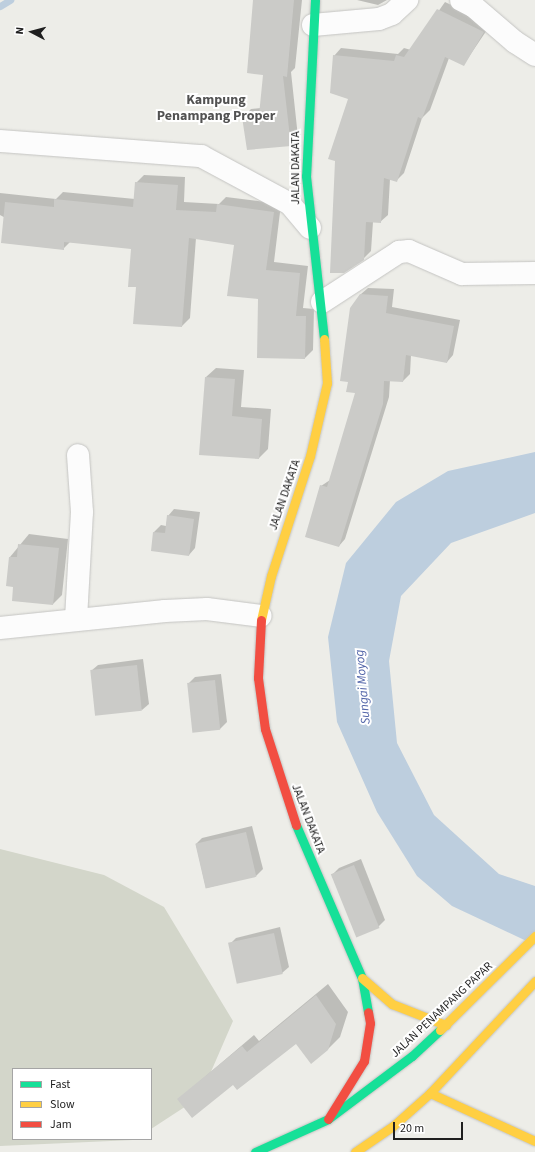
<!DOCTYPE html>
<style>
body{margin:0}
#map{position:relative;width:535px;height:1152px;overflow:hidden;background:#edede8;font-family:"Source Sans 3",sans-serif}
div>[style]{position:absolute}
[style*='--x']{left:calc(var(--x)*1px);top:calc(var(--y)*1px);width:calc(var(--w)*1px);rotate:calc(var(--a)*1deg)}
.construction>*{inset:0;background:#d3d6ca}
.water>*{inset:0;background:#bdcede}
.shadow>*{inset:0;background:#0003}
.stream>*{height:7px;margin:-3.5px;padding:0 3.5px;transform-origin:3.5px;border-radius:3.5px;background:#bdcede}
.building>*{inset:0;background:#cbcbc8;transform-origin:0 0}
.roads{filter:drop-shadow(0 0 1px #c4c4c2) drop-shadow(0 0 1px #c4c4c2)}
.street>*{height:22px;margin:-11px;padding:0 11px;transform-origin:11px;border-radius:11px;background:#fcfcfc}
.fast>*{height:9px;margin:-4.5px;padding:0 4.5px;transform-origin:4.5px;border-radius:4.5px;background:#16e098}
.slow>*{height:9px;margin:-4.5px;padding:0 4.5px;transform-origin:4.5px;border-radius:4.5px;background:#ffcf43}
.jam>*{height:9px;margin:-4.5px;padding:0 4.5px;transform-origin:4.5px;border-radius:4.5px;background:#f24e42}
span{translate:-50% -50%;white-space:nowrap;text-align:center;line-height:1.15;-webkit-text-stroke:4px #fff;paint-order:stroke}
.street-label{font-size:12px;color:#1f1f1f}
.water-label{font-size:13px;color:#5164a8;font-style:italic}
.quarter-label{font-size:14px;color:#525252;font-weight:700}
.legend{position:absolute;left:12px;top:1068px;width:140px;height:72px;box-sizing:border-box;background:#fff;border:1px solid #a5a5a5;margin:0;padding:5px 7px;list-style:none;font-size:12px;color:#1f1f1f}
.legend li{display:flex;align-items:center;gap:8px;height:20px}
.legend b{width:20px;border:1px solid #a5a5a5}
.north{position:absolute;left:12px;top:12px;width:40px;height:40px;-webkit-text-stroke:3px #fff;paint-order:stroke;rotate:276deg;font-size:11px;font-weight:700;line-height:16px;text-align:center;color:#1f1f1f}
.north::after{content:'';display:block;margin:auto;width:14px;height:18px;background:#1f1f1f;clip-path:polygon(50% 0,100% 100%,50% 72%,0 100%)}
.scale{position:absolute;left:393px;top:1122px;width:70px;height:18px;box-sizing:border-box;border:2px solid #1f1f1f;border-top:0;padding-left:5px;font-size:12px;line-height:14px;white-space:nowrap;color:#1f1f1f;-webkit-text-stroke:3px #fff;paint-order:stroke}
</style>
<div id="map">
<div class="construction">
<i style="clip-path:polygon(0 849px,104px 875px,164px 907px,233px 1021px,200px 1097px,151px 1129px,151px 1069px,13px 1069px,13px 1139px,135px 1139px,133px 1140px,0 1146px)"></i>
</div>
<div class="water">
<i style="clip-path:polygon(535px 452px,535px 513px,451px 543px,401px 596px,389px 661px,397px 743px,434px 815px,499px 874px,535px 886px,535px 945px,452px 906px,417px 876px,377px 812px,337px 722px,328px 637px,346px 563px,396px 502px,448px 471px)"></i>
</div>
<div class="shadow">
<i style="clip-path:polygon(259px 0,302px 0,295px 68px,291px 72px,298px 137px,290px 145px,243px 117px,251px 109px,261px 108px,265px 74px)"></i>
<i style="clip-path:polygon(357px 0,387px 0,378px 5px)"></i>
<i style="clip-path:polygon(445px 2px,491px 24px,464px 64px,449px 58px,430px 110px,422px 118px,404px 173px,396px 181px,390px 179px,388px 215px,380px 222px,373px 222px,371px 251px,363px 259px,331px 272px,336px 161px,350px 99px,334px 56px,341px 48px,398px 54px,404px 48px,411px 50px)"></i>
<i style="clip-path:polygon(144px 175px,185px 177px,184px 202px,219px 204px,226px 197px,281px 204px,274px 262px,308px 266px,303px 308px,314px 309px,313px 350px,305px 358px,259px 298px,235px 244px,196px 238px,190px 318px,182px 326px,137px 287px,132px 248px,70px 242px,63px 249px,0 215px,0 193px,56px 199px,63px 192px,135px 199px,136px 183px)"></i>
<i style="clip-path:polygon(368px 288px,394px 289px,392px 307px,460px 320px,453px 355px,447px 362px,411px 355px,410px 374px,403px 381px,390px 380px,389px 397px,345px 539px,339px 546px,321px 486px,330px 480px,357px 392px,361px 294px)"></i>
<i style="clip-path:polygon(216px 368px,244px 370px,241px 407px,271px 409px,268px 449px,259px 458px,206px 377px)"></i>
<i style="clip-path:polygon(174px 509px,200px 512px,195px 548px,189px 555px,152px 550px,154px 532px,161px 525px,166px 526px,168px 516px)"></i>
<i style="clip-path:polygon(29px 534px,68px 539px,62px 595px,53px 604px,14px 586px,10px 557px)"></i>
<i style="clip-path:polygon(143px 659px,149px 704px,142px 710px,91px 671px,98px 665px)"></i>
<i style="clip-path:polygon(221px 674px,227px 722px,220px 729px,194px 732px,188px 684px,195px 677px)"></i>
<i style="clip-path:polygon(252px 826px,263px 869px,256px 876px,206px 888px,196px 844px,202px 838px)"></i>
<i style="clip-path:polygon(361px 859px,385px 920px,378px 927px,332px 875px,339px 868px)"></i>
<i style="clip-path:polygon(280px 927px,289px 967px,282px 973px,229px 945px,236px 938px)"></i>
<i style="clip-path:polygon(328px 984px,348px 1012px,340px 1037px,328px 1049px,297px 1042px,233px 1083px,179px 1099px,254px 1035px,259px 1041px)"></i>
</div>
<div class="stream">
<i style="--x:0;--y:6;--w:12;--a:-31"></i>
</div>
<div class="building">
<i style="clip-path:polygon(253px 0,294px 0,287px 77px,283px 76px,291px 146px,247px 150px,242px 117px,259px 115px,263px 75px,247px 73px)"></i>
<i style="clip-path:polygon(437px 9px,484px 32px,464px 66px,445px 57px,422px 119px,418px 117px,397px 182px,384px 178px,381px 223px,366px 222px,364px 260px,344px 273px,330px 273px,335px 161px,328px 159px,348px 99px,330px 93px,333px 55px,394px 61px,396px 55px,404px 57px)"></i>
<i style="clip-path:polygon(135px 182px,178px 185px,176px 210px,216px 212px,217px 204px,274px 212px,266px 270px,300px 273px,296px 316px,306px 316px,305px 359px,257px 358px,258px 299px,227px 296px,234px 245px,189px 238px,182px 327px,133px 324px,136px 287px,128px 287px,131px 249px,64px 242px,64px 250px,1px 243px,5px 202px,54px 207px,54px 199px,133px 207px)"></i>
<i style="clip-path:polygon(360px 294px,388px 296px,386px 313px,454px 326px,447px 363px,406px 355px,403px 382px,384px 381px,383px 404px,339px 547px,305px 537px,320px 485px,327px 487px,355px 393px,346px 392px,348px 382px,340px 381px,350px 308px)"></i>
<i style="clip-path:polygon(205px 377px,235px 379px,232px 416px,262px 419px,259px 459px,199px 455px)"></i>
<i style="clip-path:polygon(167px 515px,194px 519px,189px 556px,151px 551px,153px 532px,165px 533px)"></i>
<i style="clip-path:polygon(18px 544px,59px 548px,53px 605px,12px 601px,13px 587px,6px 586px,9px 557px,17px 557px)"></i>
<i style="left:137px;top:665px;width:46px;height:47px;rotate:84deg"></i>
<i style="left:215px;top:680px;width:50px;height:28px;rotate:84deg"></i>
<i style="left:246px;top:832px;width:46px;height:52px;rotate:77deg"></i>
<i style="left:354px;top:865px;width:68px;height:25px;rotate:68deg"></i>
<i style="left:274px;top:933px;width:42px;height:47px;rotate:78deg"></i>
<i style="clip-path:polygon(316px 995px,336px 1024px,328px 1050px,311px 1064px,296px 1044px,237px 1090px,233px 1085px,192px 1118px,177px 1099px,242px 1046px,247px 1052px)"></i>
</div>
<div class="roads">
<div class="street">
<i style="--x:461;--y:0;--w:13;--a:27"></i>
<i style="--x:473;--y:6;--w:55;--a:40.6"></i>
<i style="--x:515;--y:42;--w:24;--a:33"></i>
<i style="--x:313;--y:25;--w:66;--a:-5.2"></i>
<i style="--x:379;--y:19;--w:14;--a:-21"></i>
<i style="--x:392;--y:14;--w:21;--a:-43"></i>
<i style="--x:0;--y:141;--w:202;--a:4.3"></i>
<i style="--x:201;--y:156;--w:101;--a:28.3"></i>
<i style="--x:290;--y:204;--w:31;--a:50"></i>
<i style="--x:322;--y:302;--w:92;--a:-33"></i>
<i style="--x:399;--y:252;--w:10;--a:-6"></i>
<i style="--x:409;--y:251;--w:58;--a:23.5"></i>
<i style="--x:462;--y:274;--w:73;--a:-0.8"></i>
<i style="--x:76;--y:619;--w:107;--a:-86.8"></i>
<i style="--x:82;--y:512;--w:57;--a:-94"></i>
<i style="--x:0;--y:628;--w:166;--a:-5.9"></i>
<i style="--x:165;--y:611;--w:42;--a:-2.7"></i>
<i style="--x:207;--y:609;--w:54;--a:7.4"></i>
</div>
<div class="fast">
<i style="--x:315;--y:0;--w:176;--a:92.9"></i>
<i style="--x:306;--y:176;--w:164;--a:83.7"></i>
<i style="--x:296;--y:825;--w:167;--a:66.7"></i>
<i style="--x:362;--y:978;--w:35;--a:80"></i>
<i style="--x:255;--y:1152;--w:80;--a:-24.3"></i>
<i style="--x:328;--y:1119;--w:105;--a:-36.9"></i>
<i style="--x:412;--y:1056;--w:38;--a:-43"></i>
</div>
<div class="slow">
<i style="--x:261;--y:620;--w:45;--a:-77.2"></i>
<i style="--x:271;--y:576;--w:126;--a:-72"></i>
<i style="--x:310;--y:456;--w:75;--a:-76.9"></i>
<i style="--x:327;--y:383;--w:44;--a:-93.9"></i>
<i style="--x:362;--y:978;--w:40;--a:41"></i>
<i style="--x:392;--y:1004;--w:58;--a:21.3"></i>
<i style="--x:440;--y:1030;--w:134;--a:-44.7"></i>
<i style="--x:430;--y:1093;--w:115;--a:24.6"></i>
<i style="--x:355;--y:1152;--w:46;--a:-34.4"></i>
<i style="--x:393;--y:1126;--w:50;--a:-41.7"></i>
<i style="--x:430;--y:1093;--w:154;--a:-46.8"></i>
</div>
<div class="jam">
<i style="--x:261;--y:620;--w:58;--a:93"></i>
<i style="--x:258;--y:678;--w:51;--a:82.2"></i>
<i style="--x:265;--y:729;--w:101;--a:72.1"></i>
<i style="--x:328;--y:1119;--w:68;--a:-58.2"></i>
<i style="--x:364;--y:1061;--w:38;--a:-81"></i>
<i style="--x:370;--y:1023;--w:11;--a:-100"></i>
</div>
</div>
<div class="street-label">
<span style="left:296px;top:168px;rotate:-90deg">JALAN DAKATA</span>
<span style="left:285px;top:495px;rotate:-71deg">JALAN DAKATA</span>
<span style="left:308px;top:819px;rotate:69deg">JALAN DAKATA</span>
<span style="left:442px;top:1010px;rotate:-43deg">JALAN PENAMPANG PAPAR</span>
</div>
<div class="water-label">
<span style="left:363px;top:687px;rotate:-95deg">Sungai Moyog</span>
</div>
<div class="quarter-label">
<span style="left:216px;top:108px">Kampung<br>Penampang Proper</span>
</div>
<ul class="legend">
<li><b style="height:5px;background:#16e098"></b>Fast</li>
<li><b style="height:5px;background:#ffcf43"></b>Slow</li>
<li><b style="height:5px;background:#f24e42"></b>Jam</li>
</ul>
<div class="north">N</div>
<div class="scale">20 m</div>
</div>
